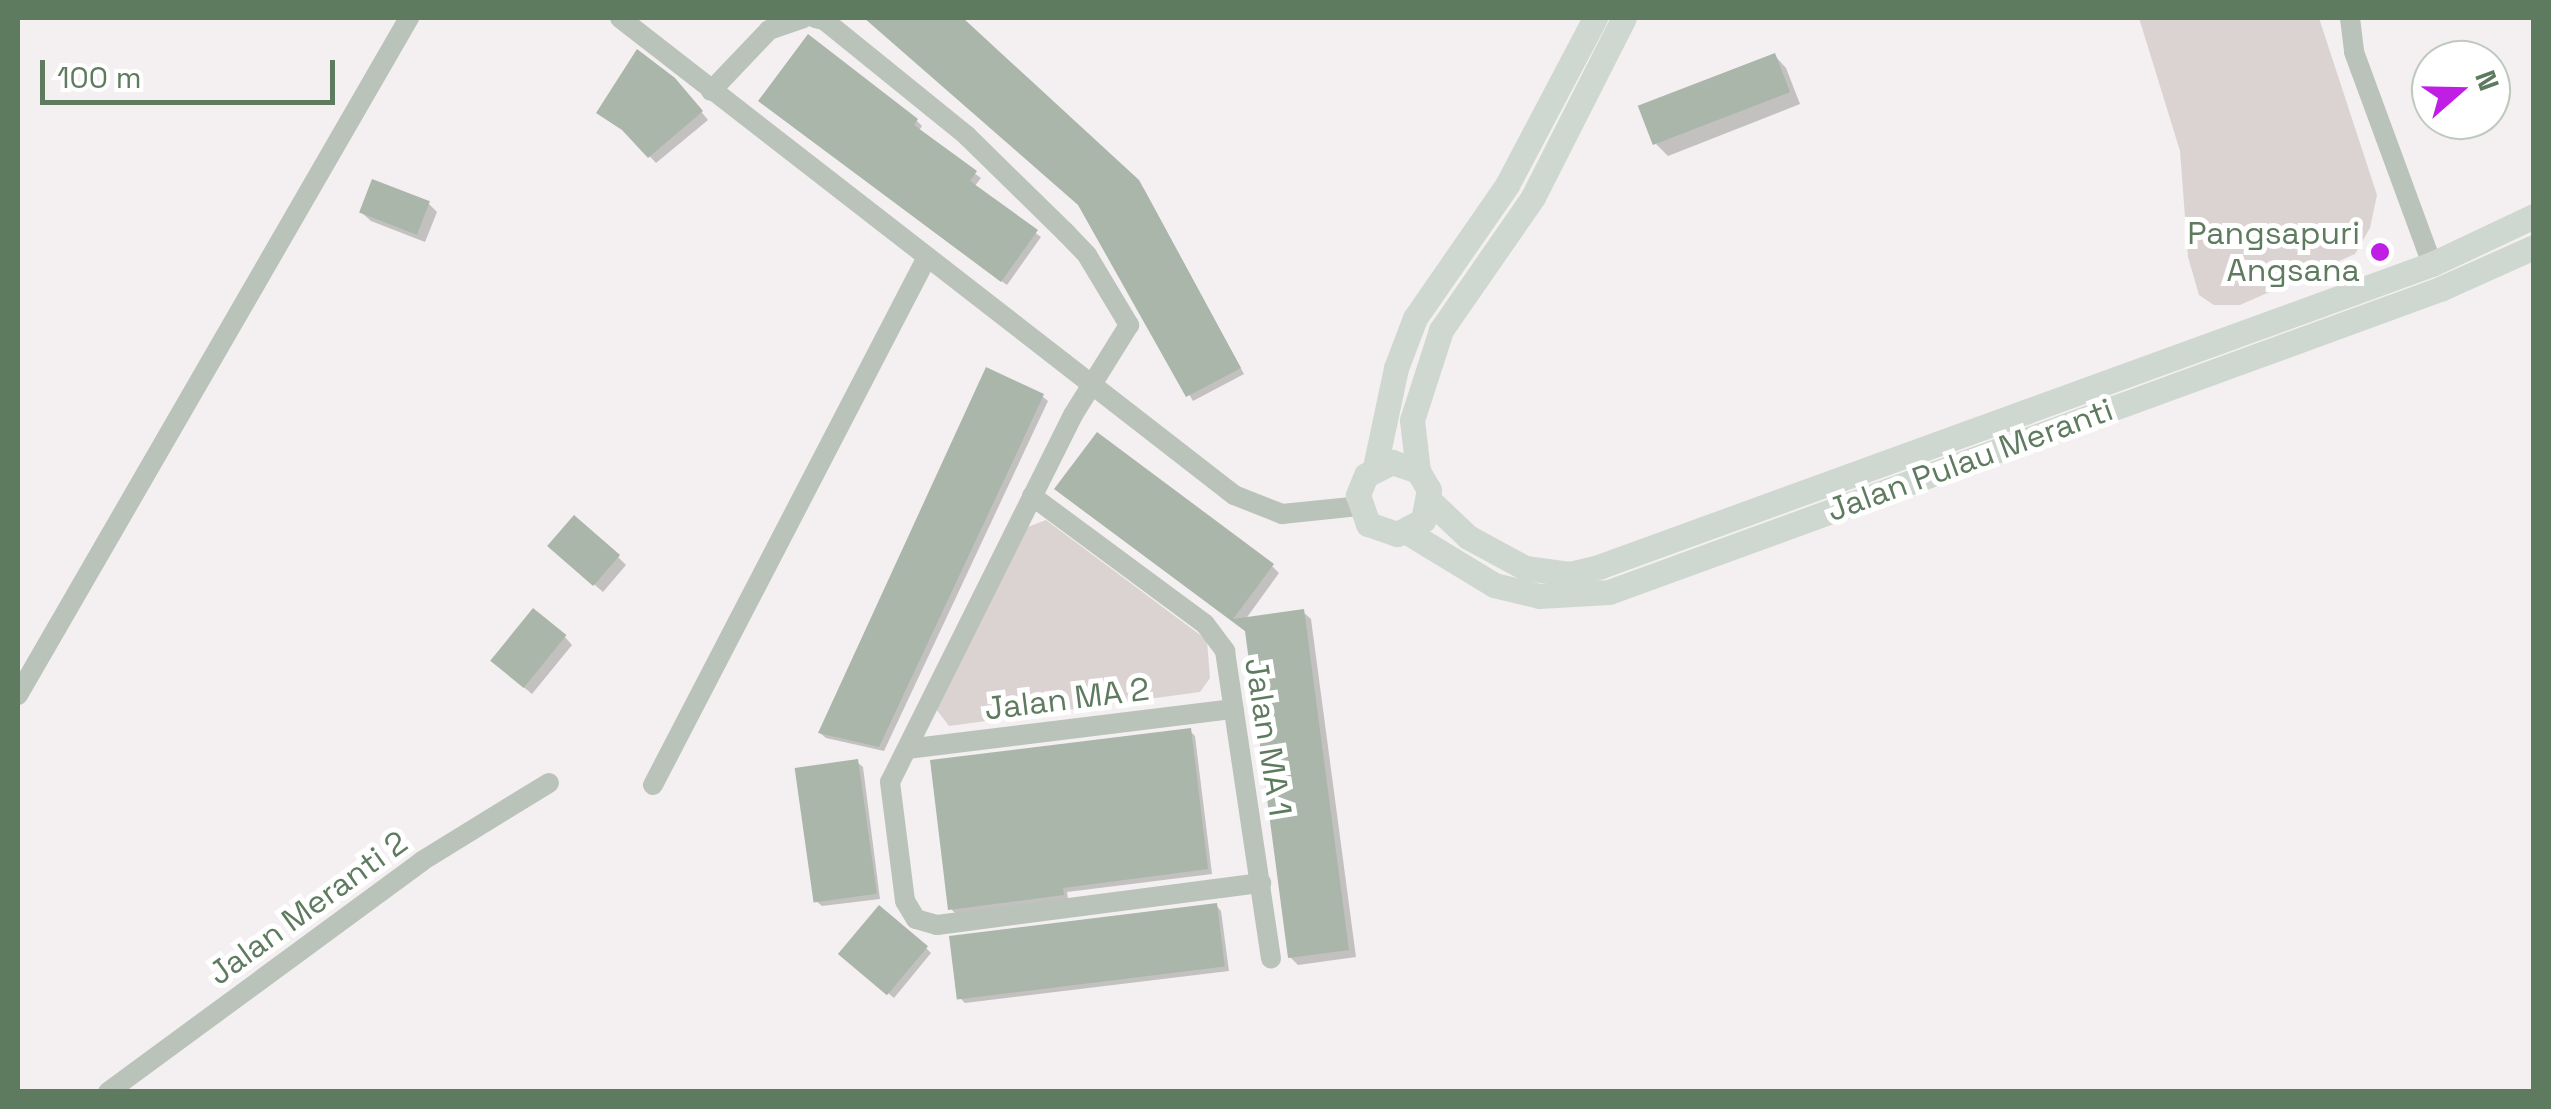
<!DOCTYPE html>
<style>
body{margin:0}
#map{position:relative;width:2551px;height:1109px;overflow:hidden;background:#f4f0f1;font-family:"Space Grotesk",sans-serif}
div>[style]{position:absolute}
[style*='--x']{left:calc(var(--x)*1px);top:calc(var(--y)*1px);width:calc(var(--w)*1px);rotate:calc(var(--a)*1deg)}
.green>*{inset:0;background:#dbd3d1}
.shadow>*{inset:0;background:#0003}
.building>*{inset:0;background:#aab6aa;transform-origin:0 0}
.minor>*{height:20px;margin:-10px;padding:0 10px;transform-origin:10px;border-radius:10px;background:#bac3ba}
.major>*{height:25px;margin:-12.5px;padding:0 12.5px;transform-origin:12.5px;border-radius:12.5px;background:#cfd8d0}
.dots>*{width:28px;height:28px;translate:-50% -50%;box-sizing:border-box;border:5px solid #fff;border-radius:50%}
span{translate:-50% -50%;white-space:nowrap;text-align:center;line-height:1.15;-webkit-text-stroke:10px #fff;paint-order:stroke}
.poi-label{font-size:32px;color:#5e7b5f}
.right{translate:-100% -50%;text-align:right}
.street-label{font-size:32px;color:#5e7b5f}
.frame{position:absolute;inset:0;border:20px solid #5e7b5f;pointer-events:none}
.north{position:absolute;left:2411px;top:40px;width:100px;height:100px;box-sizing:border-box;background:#fff;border:2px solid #bfcabf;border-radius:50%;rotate:70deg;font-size:28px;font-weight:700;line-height:40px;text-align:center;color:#5e7b5f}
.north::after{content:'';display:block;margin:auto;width:35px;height:45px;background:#c01ee5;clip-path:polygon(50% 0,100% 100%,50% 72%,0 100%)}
.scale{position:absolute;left:40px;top:60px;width:295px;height:45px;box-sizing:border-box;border:5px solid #5e7b5f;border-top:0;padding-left:12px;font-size:30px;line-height:35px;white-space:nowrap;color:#5e7b5f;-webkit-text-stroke:8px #fff;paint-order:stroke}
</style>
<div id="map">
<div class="green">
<i style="clip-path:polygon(2139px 18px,2319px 18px,2377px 195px,2370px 228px,2355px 254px,2240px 305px,2214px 305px,2199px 295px,2188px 257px,2180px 151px)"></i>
<i style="clip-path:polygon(1046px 520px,1207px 640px,1210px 678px,1200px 692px,949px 726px,936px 709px,1025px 528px)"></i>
</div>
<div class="shadow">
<i style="clip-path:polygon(866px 18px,958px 18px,1144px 189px,1244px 374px,1193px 401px,1081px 205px)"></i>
<i style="clip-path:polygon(808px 37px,917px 121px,922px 126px,918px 132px,981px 178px,974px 187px,1041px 237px,1007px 285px,945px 240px)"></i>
<i style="clip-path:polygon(1775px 56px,1786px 68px,1800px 104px,1668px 156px,1656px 144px)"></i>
<i style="clip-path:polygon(682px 88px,708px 120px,656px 163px,631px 136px)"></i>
<i style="clip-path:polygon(428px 203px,437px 212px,425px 242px,371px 221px,362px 213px)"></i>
<i style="clip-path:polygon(1042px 396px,1048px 401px,884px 751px,826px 738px,820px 733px)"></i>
<i style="clip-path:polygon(1065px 496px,1272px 566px,1279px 573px,1245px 620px,1303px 612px,1311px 619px,1356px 957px,1298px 965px,1290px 957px,1247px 632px)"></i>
<i style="clip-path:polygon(559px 554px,618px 557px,626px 565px,603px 592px)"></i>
<i style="clip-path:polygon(564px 636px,572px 645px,532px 694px,502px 669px)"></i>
<i style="clip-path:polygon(1190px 731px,1195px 736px,1212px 874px,1067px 892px,1068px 899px,956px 914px,951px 909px)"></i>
<i style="clip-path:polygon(857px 762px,863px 767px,880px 899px,822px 906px,816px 901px)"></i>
<i style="clip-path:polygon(1216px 905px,1221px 911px,1229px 971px,965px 1003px,960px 998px)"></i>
<i style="clip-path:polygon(926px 948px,931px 953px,894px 998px,847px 959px)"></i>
</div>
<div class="building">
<i style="clip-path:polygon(864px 18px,963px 18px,1139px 180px,1241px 368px,1186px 397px,1078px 205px)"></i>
<i style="clip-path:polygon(808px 34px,918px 119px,914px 125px,977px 171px,970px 181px,1038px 230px,1001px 282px,758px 101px)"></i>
<i style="clip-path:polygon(637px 49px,675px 78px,703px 111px,648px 158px,622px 130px,596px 113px)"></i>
<i style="left:1775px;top:53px;width:42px;height:147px;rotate:69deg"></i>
<i style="left:372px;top:179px;width:62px;height:36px;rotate:21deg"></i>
<i style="clip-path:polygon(986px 367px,1044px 394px,1012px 463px,879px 747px,818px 733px)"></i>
<i style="clip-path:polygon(1097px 432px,1274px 564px,1233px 619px,1304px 609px,1349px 950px,1288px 958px,1245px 631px,1054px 489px)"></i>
<i style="left:574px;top:515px;width:61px;height:41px;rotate:41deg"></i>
<i style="left:533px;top:608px;width:43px;height:68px;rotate:39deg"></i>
<i style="clip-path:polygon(1191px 728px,1208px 869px,1063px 888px,1064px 895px,948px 910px,930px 760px)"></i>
<i style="left:858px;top:759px;width:136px;height:64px;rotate:82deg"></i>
<i style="left:1217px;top:903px;width:64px;height:270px;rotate:83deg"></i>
<i style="left:879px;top:905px;width:64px;height:64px;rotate:40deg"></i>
</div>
<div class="minor">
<i style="--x:620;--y:18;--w:778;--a:37.84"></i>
<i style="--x:1234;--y:495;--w:52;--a:21.6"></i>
<i style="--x:1282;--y:514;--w:77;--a:-5.9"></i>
<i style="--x:815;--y:18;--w:9;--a:13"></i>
<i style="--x:824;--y:20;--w:184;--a:39"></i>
<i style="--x:967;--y:136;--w:139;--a:44.4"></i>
<i style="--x:1066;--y:233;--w:30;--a:46"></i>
<i style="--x:1087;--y:255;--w:82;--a:59"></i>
<i style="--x:1129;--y:325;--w:106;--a:121.9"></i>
<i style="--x:1073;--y:415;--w:410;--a:116.5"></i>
<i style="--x:890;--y:782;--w:120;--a:82.8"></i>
<i style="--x:905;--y:901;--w:21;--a:59"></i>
<i style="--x:916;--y:919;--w:22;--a:16"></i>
<i style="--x:937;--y:925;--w:327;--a:-7.4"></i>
<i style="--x:2350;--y:18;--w:34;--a:83"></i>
<i style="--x:2354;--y:52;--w:226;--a:69.8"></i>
<i style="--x:711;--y:91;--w:84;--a:-46.4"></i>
<i style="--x:769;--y:30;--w:36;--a:-19"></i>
<i style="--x:1032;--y:496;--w:215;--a:36.5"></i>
<i style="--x:1205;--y:624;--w:34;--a:53"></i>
<i style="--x:1225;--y:651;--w:311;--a:81.5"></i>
<i style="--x:18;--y:695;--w:782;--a:-59.99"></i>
<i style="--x:907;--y:749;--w:329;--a:-7"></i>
<i style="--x:653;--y:785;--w:595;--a:-62.57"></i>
<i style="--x:108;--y:1092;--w:390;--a:-36.3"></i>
<i style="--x:422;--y:861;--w:149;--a:-31.6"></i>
</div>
<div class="major">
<i style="--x:1375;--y:467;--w:101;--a:-78"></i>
<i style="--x:1396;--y:368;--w:53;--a:-69.2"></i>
<i style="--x:1415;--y:318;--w:162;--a:-55.3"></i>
<i style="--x:1507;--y:185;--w:189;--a:-62.2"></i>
<i style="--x:1418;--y:471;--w:28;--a:-161"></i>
<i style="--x:1392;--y:462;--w:29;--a:153"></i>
<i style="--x:1366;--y:475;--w:22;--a:112"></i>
<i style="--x:1358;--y:495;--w:31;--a:71"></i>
<i style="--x:1368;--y:524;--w:31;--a:19"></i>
<i style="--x:1397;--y:534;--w:30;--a:-28"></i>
<i style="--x:1423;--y:520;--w:31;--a:-79"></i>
<i style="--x:1429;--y:490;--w:22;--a:-120"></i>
<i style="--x:1418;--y:471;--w:51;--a:-96.7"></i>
<i style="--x:1412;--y:420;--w:95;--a:-72.1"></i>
<i style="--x:1441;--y:330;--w:162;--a:-55.3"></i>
<i style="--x:1533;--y:197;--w:201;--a:-63.1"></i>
<i style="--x:1430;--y:501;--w:52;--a:43.5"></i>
<i style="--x:1468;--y:537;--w:65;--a:28.5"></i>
<i style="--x:1525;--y:568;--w:45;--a:7.6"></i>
<i style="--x:1570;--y:574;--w:32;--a:-14"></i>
<i style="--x:1601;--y:566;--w:884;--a:-19.97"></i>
<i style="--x:2432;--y:264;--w:113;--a:-25.2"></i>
<i style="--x:1407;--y:532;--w:102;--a:31.3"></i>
<i style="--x:1494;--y:585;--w:46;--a:13.7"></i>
<i style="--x:1539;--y:596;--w:70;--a:-3.3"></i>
<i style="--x:1609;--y:592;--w:885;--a:-20.03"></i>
<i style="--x:2440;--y:289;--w:103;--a:-24.1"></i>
</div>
<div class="dots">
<i style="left:2380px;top:252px;background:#c01ee5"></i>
</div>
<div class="poi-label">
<span class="right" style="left:2360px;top:252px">Pangsapuri<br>Angsana</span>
</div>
<div class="street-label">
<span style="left:1970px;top:460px;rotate:-20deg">Jalan Pulau Meranti</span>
<span style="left:1067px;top:699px;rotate:-7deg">Jalan MA 2</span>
<span style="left:1268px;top:737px;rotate:81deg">Jalan MA 1</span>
<span style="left:308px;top:908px;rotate:-36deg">Jalan Meranti 2</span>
</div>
<div class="frame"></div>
<div class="north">N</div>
<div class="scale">100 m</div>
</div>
